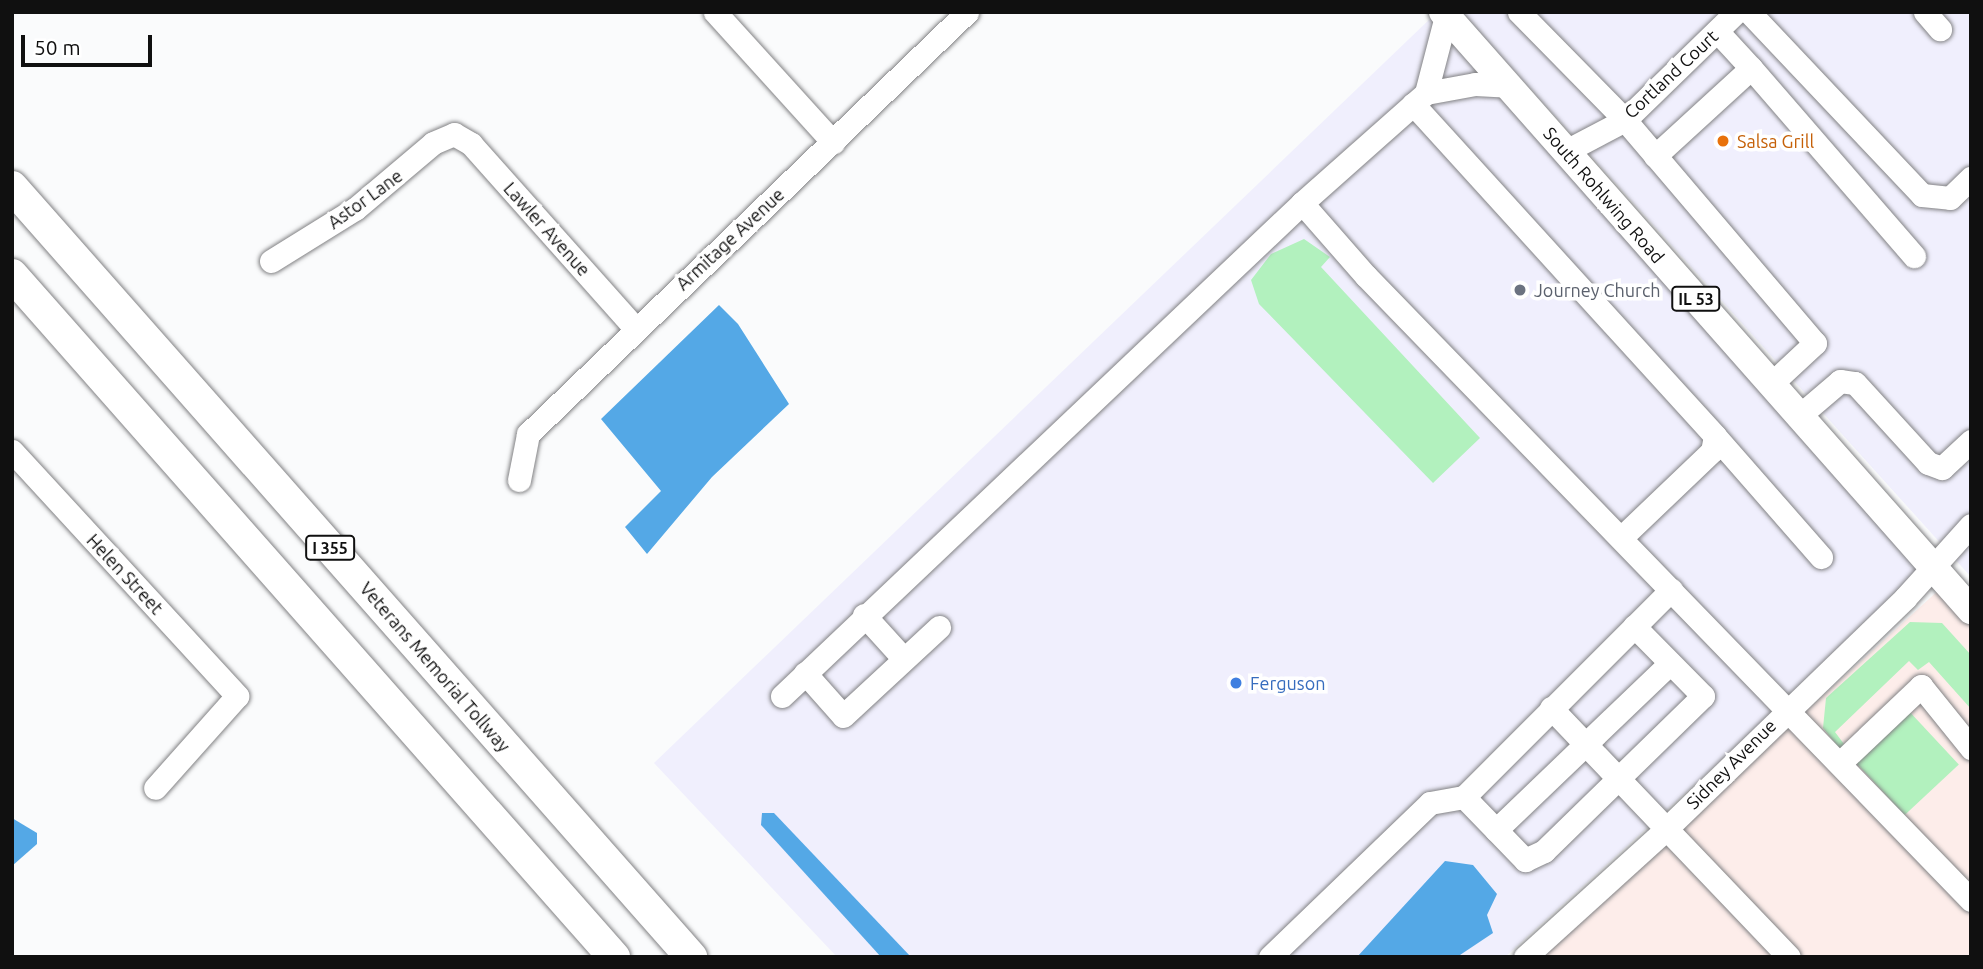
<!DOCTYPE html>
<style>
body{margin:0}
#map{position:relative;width:1983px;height:969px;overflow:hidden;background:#fafbfc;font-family:Ubuntu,sans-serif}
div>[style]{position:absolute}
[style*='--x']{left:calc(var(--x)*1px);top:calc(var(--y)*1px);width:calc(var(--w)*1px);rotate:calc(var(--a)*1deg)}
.commercial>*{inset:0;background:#fdedea}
.industrial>*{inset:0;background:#f0effd}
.green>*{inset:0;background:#b2f1be;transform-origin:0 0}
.water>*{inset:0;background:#54a8e6}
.roads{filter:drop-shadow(0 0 2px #828284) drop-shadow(0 0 2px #828284)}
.minor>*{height:23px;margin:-11.5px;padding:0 11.5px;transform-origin:11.5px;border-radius:11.5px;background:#fff}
.major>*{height:28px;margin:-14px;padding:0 14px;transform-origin:14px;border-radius:14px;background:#fff}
.highway>*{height:32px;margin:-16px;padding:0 16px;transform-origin:16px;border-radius:16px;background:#fff}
.dots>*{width:19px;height:19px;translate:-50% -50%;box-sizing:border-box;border:4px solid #fff;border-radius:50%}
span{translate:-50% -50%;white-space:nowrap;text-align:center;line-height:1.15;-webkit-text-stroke:7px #fff;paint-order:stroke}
.shield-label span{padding:2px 5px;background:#fff;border:2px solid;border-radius:5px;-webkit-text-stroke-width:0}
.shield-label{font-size:16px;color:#101010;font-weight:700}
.street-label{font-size:18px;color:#101010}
.food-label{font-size:18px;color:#c56008}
.left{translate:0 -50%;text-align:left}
.worship-label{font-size:18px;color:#5b616d}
.shop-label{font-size:18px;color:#366cbe}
.frame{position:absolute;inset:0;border:14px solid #101010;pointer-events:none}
.scale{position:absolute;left:21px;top:35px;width:131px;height:32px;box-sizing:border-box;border:4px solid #101010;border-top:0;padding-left:9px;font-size:21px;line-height:24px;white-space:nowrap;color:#101010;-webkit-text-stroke:5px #fff;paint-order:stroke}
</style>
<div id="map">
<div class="commercial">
<i style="clip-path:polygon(1941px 588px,1971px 627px,1971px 957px,1536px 957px)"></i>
</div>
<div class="industrial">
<i style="clip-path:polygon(1461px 12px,1971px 12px,1971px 577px)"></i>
<i style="clip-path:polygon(1433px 16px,1925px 575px,1505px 957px,837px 957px,654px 763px)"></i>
</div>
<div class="green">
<i style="clip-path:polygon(1304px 239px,1330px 257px,1321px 267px,1480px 438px,1433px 483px,1259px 304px,1251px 280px,1271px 254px)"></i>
<i style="clip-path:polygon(1910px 622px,1942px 623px,1971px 655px,1971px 709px,1929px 662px,1918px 670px,1909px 661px,1835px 732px,1844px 744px,1840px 749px,1823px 728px,1826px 698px)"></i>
<i style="left:1907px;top:709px;width:76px;height:74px;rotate:47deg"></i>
</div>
<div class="water">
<i style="clip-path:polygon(719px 305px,738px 324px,789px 404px,712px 477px,647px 554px,625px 527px,661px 491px,601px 419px)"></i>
<i style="clip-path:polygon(762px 813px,774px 813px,911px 957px,881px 957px,761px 825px)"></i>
<i style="clip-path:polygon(12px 818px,37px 833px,37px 844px,12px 866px)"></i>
<i style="clip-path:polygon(1445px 861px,1473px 865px,1497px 894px,1487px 915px,1493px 933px,1457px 957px,1357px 957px)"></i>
</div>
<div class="roads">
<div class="minor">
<i style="--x:715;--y:12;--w:176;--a:47.8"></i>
<i style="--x:1519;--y:12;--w:151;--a:45.5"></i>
<i style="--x:1625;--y:120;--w:293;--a:49.6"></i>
<i style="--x:1815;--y:343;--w:60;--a:137"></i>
<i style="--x:1749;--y:12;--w:252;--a:46.6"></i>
<i style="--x:1922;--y:195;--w:28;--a:6"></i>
<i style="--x:1950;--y:198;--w:29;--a:-44"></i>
<i style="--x:1925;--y:12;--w:23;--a:49"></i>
<i style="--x:1446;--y:16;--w:80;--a:104.6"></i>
<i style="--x:1426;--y:93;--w:166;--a:138.4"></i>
<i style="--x:1302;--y:203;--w:97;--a:48.8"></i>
<i style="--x:1366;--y:276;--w:869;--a:45.89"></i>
<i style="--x:1751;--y:68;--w:249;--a:49.1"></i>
<i style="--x:1426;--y:93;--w:50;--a:-10.4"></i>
<i style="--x:1475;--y:84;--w:33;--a:3"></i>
<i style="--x:1413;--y:104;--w:449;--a:47.7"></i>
<i style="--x:1715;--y:436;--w:15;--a:101"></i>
<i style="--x:1712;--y:451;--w:126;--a:136.3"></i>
<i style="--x:1566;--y:151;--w:67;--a:-27.7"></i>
<i style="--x:1625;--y:120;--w:155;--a:-44.2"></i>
<i style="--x:1655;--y:156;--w:130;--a:-42.5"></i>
<i style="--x:1751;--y:68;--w:50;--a:-132.6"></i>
<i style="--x:271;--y:261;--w:99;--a:-31.8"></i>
<i style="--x:355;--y:209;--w:102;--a:-40.2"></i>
<i style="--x:433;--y:143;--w:23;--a:-23"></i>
<i style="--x:454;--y:134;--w:20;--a:30"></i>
<i style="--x:471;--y:144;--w:248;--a:48.3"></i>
<i style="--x:1799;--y:416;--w:54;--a:-40.5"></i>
<i style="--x:1840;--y:381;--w:15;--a:8"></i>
<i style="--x:1855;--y:383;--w:108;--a:47.6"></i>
<i style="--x:1928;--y:463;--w:15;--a:20"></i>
<i style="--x:1942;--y:468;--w:40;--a:-43"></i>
<i style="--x:1715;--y:436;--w:161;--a:48.8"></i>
<i style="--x:12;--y:451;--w:333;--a:47.4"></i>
<i style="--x:237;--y:696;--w:123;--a:131.7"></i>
<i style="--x:519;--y:480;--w:47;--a:-78.9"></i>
<i style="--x:528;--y:434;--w:609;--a:-43.87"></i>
<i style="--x:864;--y:615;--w:59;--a:47.7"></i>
<i style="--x:805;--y:673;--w:57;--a:48.5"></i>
<i style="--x:843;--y:716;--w:131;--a:-42.8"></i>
<i style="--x:782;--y:696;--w:717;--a:-43.47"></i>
<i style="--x:1551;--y:708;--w:344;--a:46.3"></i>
<i style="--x:1840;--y:763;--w:112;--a:-43.5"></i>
<i style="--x:1921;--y:686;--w:80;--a:51.1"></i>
<i style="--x:1464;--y:797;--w:88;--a:45.9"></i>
<i style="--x:1525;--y:860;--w:21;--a:-25"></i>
<i style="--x:1544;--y:851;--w:222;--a:-44.3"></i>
<i style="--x:1703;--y:696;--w:98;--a:-134.6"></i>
<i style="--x:1496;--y:830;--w:241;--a:-43.8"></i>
<i style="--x:1270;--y:957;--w:222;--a:-43.9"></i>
<i style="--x:1430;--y:803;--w:35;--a:-10"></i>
<i style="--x:1464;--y:797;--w:293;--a:-45"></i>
<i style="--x:1525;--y:957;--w:190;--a:-42.2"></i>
<i style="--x:1666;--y:829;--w:332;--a:-44"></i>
<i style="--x:1905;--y:598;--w:98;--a:-47.9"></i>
</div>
<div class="major">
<i style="--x:1443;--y:12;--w:798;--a:48.56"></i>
</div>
<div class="highway">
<i style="--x:12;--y:187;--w:1027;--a:48.59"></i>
<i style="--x:12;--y:275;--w:910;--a:48.57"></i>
</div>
</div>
<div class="dots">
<i style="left:1723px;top:141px;background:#e8710a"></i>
<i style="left:1520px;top:290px;background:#6b7280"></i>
<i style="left:1236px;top:683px;background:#3f7fe0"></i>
</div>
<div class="shield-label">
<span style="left:1696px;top:299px">IL 53</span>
<span style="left:330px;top:548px">I 355</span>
</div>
<div class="street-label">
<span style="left:1671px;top:74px;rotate:-43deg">Cortland Court</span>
<span style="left:1604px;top:195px;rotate:49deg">South Rohlwing Road</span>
<span style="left:365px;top:199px;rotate:-36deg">Astor Lane</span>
<span style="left:547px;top:229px;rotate:48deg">Lawler Avenue</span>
<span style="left:730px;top:239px;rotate:-43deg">Armitage Avenue</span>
<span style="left:125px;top:574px;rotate:47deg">Helen Street</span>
<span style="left:435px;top:667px;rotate:49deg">Veterans Memorial Tollway</span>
<span style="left:1731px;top:764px;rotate:-45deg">Sidney Avenue</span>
</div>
<div class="food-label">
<span class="left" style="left:1737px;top:141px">Salsa Grill</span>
</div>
<div class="worship-label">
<span class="left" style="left:1534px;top:290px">Journey Church</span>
</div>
<div class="shop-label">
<span class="left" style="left:1250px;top:683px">Ferguson</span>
</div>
<div class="frame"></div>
<div class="scale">50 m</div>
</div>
